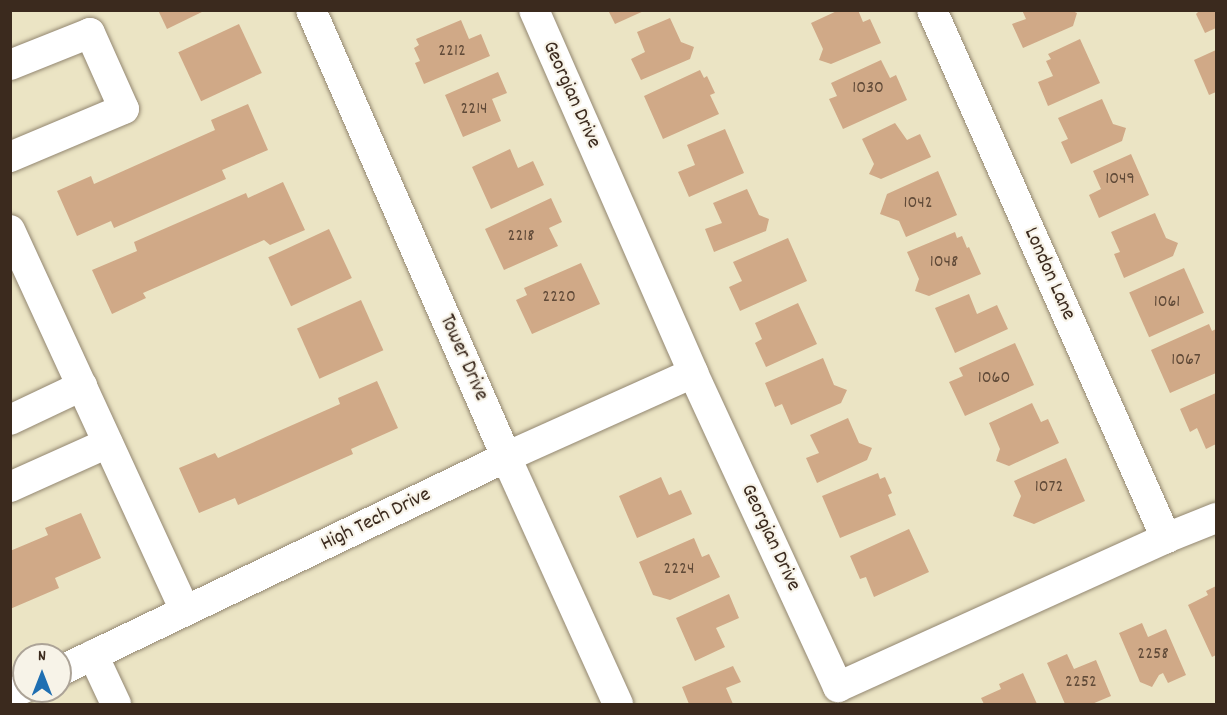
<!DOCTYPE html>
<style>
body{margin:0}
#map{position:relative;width:1227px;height:715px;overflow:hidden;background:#ebe4c4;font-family:Dekko,sans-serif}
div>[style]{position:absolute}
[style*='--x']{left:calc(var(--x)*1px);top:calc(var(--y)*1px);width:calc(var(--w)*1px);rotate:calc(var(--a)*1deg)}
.building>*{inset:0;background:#d0a987;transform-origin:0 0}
.roads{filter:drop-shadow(0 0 2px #938771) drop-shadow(0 0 2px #938771)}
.minor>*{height:30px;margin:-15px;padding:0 15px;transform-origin:15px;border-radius:15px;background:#fff}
span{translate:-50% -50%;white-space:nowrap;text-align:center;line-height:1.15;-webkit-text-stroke:4.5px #f7f3e8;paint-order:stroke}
.number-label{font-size:18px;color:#604a38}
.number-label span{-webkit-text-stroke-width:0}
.street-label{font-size:21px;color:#3b2a1e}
.frame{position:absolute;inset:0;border:12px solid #3b2a1e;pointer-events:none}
.north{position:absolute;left:12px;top:643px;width:60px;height:60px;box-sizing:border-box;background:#f7f3e8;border:2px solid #aca397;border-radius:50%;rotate:0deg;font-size:16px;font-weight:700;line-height:24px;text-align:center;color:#3b2a1e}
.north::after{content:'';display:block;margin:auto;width:21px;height:27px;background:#1f6fb2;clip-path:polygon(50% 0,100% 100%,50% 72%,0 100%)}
</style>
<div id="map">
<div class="building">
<i style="clip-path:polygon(158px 10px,206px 10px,167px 29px)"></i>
<i style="clip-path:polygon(608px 10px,646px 10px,615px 24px)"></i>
<i style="clip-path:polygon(839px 10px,858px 10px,863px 22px,870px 19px,881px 43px,831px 64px,819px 60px,823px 49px,811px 23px)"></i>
<i style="clip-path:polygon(1022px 10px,1070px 10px,1077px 13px,1073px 26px,1023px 48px,1012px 24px,1026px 19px)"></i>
<i style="clip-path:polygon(1200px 10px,1216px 10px,1216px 28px,1205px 33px,1196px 14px)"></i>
<i style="clip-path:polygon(670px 18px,681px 42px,694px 47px,690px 59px,641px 80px,631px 59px,645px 52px,637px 32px)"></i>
<i style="clip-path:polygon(461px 20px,469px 39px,481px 34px,490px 56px,424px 84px,415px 63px,420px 61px,414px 48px,419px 45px,416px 39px)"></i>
<i style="left:239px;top:24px;width:54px;height:67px;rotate:65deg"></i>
<i style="clip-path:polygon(1080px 39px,1100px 83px,1048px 106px,1038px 82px,1053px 76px,1046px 61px,1051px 59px,1048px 54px)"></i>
<i style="clip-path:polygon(1216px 50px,1216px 92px,1209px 95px,1194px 60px)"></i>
<i style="clip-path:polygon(881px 60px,890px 78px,896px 75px,907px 100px,843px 129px,829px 99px,837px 96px,831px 83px)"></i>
<i style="clip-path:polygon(700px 70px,704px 78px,707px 76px,715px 93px,710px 95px,719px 114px,663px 139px,644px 96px)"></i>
<i style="clip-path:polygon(498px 72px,507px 93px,492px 99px,501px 121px,463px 137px,445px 95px)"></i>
<i style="clip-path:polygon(1102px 99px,1113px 124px,1126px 128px,1122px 141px,1071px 164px,1061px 142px,1068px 139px,1058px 118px)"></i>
<i style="clip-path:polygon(248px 104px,268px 150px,222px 170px,226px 179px,114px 228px,111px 221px,77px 236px,57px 191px,91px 176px,94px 184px,215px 130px,211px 120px)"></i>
<i style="clip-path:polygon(895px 123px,907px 140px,920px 134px,931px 157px,881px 179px,869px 174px,874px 164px,862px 139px)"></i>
<i style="clip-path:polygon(725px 129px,744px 173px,689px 197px,678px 172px,695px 165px,687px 145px)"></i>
<i style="clip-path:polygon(510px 149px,518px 168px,533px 161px,544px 185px,491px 209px,472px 167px)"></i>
<i style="clip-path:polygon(1131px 154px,1149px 195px,1099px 218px,1089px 195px,1101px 189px,1093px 171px)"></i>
<i style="clip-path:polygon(938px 171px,957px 215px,906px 237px,899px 221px,880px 214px,887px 194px)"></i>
<i style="clip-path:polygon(283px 182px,305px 230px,270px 245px,264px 240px,143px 293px,146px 298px,112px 314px,92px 270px,137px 251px,134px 242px,246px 193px,248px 198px)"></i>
<i style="clip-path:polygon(747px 189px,759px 215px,769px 219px,766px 231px,714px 252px,705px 229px,722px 223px,713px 203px)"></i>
<i style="clip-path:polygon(551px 198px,562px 222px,549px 228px,558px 246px,504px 270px,485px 229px)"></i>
<i style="clip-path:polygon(1155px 213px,1166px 238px,1178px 243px,1173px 256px,1124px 278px,1114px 254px,1120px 252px,1111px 232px)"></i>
<i style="left:329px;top:229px;width:54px;height:67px;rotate:65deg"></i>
<i style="clip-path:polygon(955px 232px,957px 238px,962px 236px,967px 248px,969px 247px,981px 274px,929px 296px,915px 291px,919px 279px,907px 252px)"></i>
<i style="clip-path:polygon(788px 238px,807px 281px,740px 311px,729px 287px,742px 281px,733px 262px)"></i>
<i style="clip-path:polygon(581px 263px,600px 304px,532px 334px,516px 300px,527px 295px,524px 288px)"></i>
<i style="left:1184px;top:268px;width:49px;height:60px;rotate:66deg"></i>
<i style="clip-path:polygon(969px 294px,977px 314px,997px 305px,1008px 329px,955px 353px,935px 308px)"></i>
<i style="left:361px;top:300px;width:55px;height:70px;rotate:66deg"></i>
<i style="clip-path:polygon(798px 303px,817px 344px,766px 367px,755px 343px,762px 339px,755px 323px)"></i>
<i style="clip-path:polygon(1209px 324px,1212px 331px,1216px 329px,1216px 373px,1170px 393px,1151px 350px)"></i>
<i style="clip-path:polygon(1015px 343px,1034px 385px,965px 416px,949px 382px,963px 376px,959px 368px)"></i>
<i style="clip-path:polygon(823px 358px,834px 385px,847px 390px,841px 403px,791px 425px,782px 404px,775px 407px,765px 383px)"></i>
<i style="clip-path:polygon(377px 381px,398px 428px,351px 449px,353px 454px,238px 505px,235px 498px,199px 513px,179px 468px,215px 453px,218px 458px,340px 404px,338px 398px)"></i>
<i style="clip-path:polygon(1216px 393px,1216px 444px,1206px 449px,1197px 428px,1190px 432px,1180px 409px)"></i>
<i style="clip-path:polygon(1032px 403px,1041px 422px,1048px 419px,1059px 443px,1009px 466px,996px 461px,1000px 449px,989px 423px)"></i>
<i style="clip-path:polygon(848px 418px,859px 443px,872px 448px,867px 460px,817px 483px,806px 458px,819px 453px,810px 435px)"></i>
<i style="clip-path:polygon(1066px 458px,1085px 501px,1034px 524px,1013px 516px,1021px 496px,1014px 481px)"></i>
<i style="clip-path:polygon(878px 473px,880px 479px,885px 477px,892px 493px,888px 495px,896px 515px,840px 538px,822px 496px)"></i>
<i style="clip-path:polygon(661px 477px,669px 495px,681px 490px,692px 514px,637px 538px,619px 496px)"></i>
<i style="clip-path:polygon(81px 513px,101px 558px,55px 578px,59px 588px,10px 609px,10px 551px,48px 535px,45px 528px)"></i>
<i style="clip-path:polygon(909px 529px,929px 572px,874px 597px,866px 577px,860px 579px,850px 556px)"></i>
<i style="clip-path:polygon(694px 538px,702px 557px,709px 554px,720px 577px,670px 600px,653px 595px,639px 562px)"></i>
<i style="clip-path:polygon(1216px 586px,1216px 655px,1212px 657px,1188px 605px,1208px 595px,1206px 591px)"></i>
<i style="clip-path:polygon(729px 594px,739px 618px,716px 628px,725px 647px,695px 661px,676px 618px)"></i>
<i style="clip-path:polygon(1142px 623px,1148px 637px,1166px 629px,1186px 675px,1168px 683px,1163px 673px,1159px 675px,1152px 687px,1140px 682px,1119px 633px)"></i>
<i style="clip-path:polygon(1067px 654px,1074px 669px,1096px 660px,1111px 696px,1092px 704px,1065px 704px,1047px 663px)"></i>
<i style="clip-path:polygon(733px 666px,741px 682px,726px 688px,733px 704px,689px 704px,682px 687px)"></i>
<i style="clip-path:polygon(1023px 673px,1037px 704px,984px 704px,981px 698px,1001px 689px,999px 684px)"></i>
</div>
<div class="roads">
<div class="minor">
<i style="--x:311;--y:10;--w:488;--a:66.4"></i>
<i style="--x:506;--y:457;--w:271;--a:65.6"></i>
<i style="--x:534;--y:10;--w:396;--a:66.3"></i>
<i style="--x:693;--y:373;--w:346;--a:65.2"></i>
<i style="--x:838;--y:687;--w:360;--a:-24.4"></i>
<i style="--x:1166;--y:538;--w:54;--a:-21.8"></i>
<i style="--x:932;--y:10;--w:578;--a:66.1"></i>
<i style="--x:10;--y:65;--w:86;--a:-21.8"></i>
<i style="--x:90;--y:33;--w:83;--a:65.9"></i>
<i style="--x:124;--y:109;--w:124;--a:157.2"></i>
<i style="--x:10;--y:230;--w:419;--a:65.3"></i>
<i style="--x:10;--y:420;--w:80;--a:-25.3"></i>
<i style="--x:10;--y:487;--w:107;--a:-24.2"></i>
<i style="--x:93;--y:655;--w:54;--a:64.9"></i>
<i style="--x:60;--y:671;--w:495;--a:-25.6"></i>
<i style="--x:506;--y:457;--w:205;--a:-24.2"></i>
<i style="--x:10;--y:694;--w:15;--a:-23"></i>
</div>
</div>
<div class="number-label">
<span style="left:452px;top:52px">2212</span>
<span style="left:868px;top:89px">1030</span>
<span style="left:474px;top:110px">2214</span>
<span style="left:1120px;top:180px">1049</span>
<span style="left:918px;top:204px">1042</span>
<span style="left:521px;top:237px">2218</span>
<span style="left:944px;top:263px">1048</span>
<span style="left:559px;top:298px">2220</span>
<span style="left:1167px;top:303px">1061</span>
<span style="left:1186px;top:361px">1067</span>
<span style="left:994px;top:379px">1060</span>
<span style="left:1049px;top:488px">1072</span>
<span style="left:679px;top:570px">2224</span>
<span style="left:1153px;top:655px">2258</span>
<span style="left:1081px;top:683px">2252</span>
</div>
<div class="street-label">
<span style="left:571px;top:95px;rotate:66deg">Georgian Drive</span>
<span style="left:1049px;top:274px;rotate:66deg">London Lane</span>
<span style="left:463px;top:358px;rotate:66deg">Tower Drive</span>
<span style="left:376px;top:520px;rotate:-26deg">High Tech Drive</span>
<span style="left:770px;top:538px;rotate:65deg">Georgian Drive</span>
</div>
<div class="frame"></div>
<div class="north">N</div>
</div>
